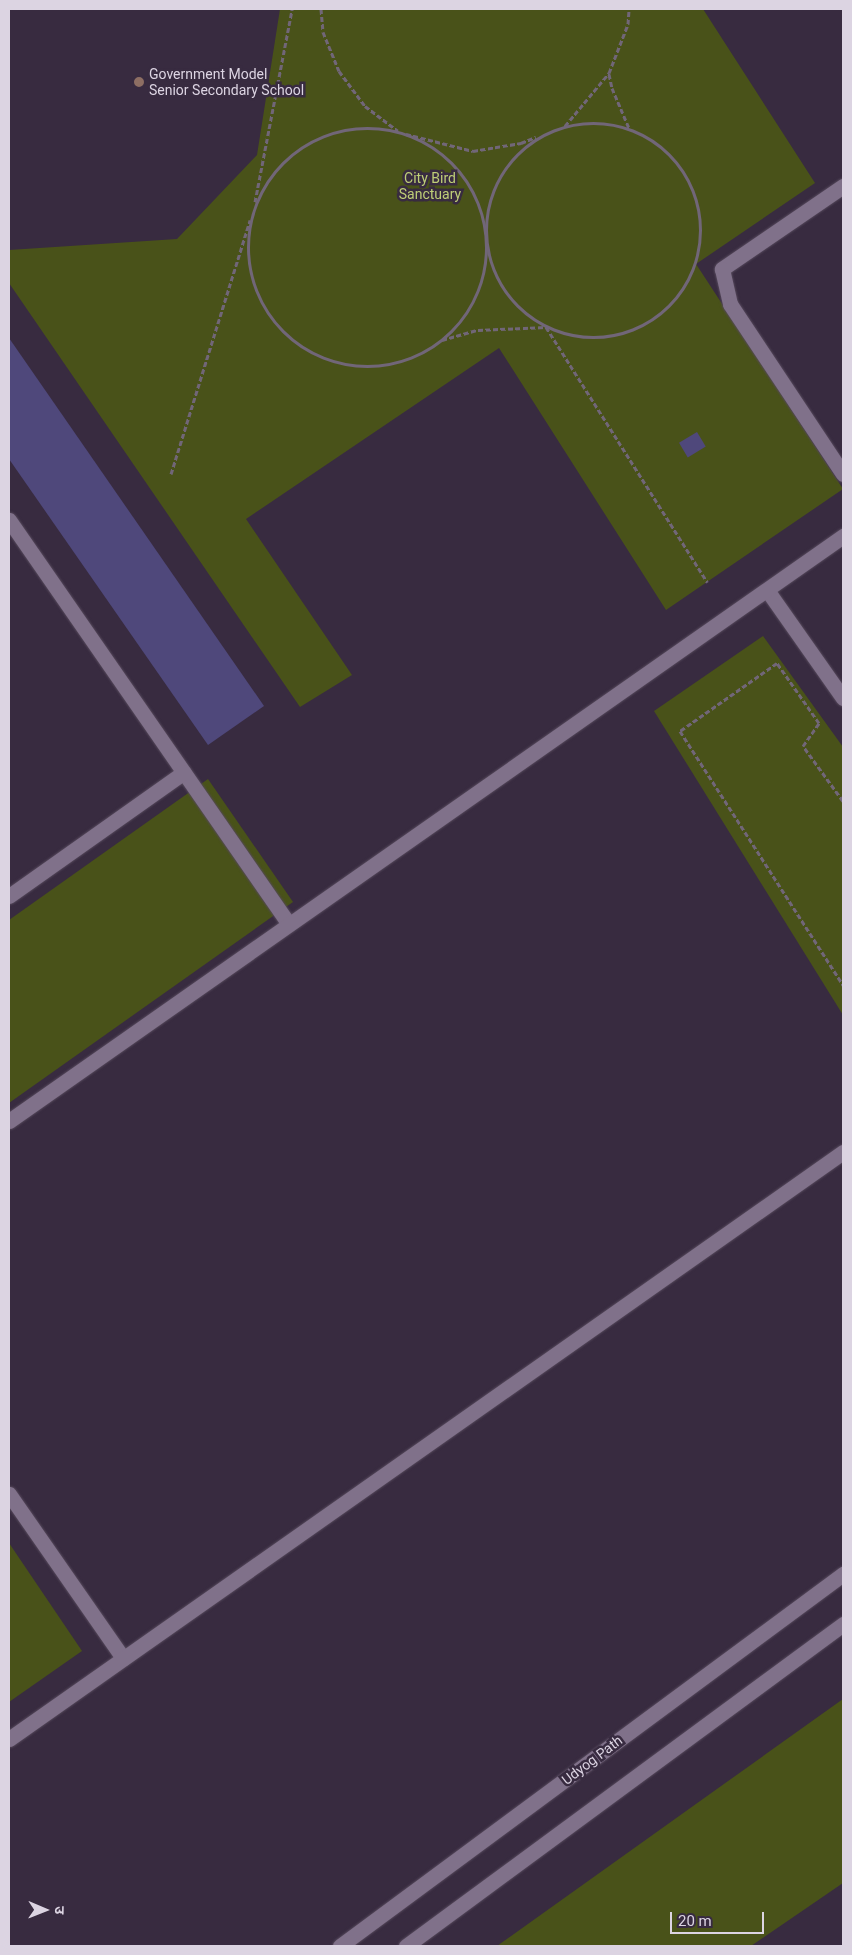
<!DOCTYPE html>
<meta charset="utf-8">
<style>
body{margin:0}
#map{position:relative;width:852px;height:1955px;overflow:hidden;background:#382b40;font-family:Roboto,"Noto Sans Devanagari",sans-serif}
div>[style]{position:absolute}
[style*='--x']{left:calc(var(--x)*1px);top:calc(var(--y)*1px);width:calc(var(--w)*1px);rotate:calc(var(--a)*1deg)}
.green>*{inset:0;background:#495219}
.building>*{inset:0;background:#4f487b;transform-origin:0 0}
.path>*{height:3px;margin-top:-1.5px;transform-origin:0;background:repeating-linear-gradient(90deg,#716678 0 5px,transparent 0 7.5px)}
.path>.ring{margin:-1.5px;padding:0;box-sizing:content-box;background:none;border:3px solid #716678;border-radius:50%}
.roads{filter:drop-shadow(0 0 1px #55495b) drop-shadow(0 0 1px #55495b)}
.street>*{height:15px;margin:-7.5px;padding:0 7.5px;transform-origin:7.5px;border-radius:7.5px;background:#80718a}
.secondary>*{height:15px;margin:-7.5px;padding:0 7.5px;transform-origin:7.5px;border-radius:7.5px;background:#80718a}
.dots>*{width:14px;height:14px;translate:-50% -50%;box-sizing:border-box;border:2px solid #382b40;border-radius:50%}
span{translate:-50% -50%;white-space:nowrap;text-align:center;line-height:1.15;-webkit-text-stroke:5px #382b40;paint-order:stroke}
.poi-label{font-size:14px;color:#dcd4e2}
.left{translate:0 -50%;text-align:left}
.park-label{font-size:14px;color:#bece77}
.street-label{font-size:14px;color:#dcd4e2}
.frame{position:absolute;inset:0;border:10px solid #dcd4e2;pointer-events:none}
.north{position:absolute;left:20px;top:1885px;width:50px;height:50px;-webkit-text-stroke:4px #382b40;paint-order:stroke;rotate:91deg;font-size:14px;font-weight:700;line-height:20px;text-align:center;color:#dcd4e2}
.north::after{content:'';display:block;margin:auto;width:18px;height:22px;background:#dcd4e2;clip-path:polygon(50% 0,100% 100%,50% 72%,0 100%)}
.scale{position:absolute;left:670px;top:1912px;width:94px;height:22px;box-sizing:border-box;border:2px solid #dcd4e2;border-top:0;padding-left:6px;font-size:15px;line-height:18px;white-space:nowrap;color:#dcd4e2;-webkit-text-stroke:4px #382b40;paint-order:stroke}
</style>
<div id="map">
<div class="green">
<i style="clip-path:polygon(280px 9px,703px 9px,815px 183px,696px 264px,843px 489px,666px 610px,499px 348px,246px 519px,352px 675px,300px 707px,9px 283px,9px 250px,177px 239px,257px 155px)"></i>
<i style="clip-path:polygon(763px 636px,843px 747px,843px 1015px,654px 711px)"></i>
<i style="clip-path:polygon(208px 779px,293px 902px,9px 1103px,9px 920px)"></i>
<i style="clip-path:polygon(9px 1543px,82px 1651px,9px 1702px)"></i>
<i style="clip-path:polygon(843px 1699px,843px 1883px,751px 1946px,497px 1946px)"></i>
</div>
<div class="building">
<i style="clip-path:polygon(9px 338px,264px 706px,208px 745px,9px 459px)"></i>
<i style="left:697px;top:432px;width:17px;height:21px;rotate:59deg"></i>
</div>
<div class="path">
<i style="--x:321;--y:9;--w:23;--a:85"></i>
<i style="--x:323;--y:32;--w:42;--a:67.7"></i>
<i style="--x:339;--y:71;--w:44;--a:53.4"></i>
<i style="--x:365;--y:106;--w:41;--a:37.1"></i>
<i style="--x:609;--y:74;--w:14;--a:78"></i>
<i style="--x:612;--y:88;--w:43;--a:67"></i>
<i class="ring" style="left:486px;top:123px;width:211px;height:211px"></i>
<i style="--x:565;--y:126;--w:69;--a:-50.3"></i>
<i style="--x:609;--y:73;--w:53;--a:-68.8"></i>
<i style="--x:628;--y:24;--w:15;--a:-86"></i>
<i class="ring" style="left:248px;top:128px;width:235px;height:235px"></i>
<i style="--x:406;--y:134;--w:69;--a:14.2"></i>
<i style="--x:473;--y:151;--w:49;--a:-9.5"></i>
<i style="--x:521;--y:143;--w:16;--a:-22"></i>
<i style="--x:255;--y:202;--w:197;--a:-79.1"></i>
<i style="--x:442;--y:340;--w:37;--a:-16"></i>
<i style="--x:478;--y:330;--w:68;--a:-2.5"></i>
<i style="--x:546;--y:327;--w:302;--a:57.7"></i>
<i style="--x:171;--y:474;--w:266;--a:-72.7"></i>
<i style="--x:843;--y:801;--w:68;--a:-126"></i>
<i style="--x:803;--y:746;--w:28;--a:-55"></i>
<i style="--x:819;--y:723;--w:73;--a:-125"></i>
<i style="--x:777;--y:663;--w:118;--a:145"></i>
<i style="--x:680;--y:731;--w:302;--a:57.3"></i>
</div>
<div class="roads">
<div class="street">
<i style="--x:843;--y:186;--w:147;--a:145.6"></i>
<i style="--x:722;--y:269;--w:36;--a:77"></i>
<i style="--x:730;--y:304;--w:204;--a:56.4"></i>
<i style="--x:9;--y:520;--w:490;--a:55.3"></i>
<i style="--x:767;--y:590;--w:132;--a:54.9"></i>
<i style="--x:9;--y:896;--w:214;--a:-35.3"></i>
<i style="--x:9;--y:1121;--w:1019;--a:-35.05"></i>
<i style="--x:9;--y:1494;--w:200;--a:55.2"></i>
<i style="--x:9;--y:1739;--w:1020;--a:-35.14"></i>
</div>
<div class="secondary">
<i style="--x:340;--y:1946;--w:626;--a:-36.49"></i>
<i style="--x:406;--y:1946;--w:543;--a:-36.38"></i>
</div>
</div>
<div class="dots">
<i style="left:139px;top:82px;background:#8d6e63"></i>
</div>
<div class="poi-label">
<span class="left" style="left:149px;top:82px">Government Model<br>Senior Secondary School</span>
</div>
<div class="park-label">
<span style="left:430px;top:186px">City Bird<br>Sanctuary</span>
</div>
<div class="street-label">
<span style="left:592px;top:1760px;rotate:-37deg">Udyog Path</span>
</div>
<div class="frame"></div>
<div class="north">उ</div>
<div class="scale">20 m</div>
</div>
